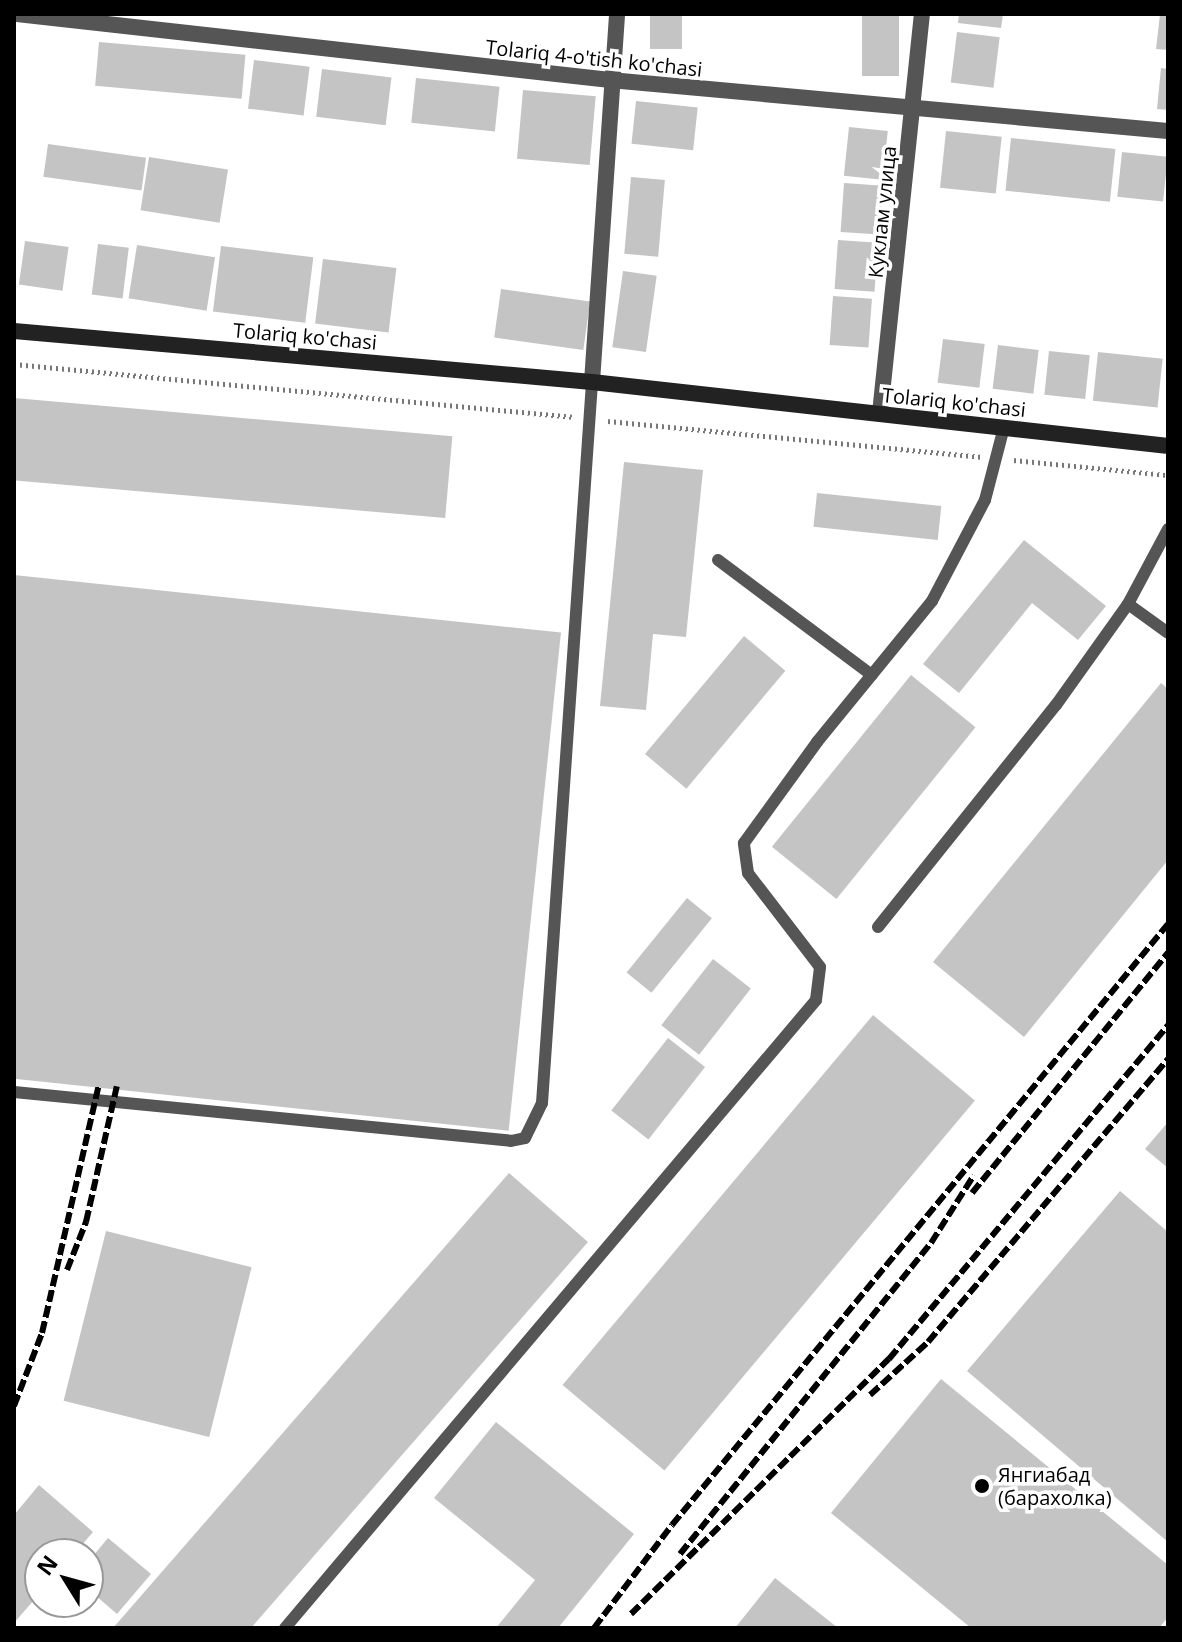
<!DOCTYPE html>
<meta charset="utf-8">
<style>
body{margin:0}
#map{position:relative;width:1182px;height:1642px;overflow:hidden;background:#fff;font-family:"Open Sans",sans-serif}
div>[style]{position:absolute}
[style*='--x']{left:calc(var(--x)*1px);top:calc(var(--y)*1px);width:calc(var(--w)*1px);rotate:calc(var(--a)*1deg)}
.building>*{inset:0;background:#c4c4c4;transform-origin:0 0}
.path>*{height:5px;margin-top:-2.5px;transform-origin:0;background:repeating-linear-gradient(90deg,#777 0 2px,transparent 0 6px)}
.lane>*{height:12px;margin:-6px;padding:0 6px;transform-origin:6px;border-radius:6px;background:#555}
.street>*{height:16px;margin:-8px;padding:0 8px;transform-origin:8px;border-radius:8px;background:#555}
.secondary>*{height:16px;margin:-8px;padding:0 8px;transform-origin:8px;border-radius:8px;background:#222}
.rail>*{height:6px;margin-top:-3px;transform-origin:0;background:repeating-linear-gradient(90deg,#000 0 12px,transparent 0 16px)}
.dots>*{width:22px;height:22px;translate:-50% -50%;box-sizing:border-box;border:4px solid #fff;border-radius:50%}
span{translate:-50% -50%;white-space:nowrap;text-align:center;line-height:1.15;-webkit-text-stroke:7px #fff;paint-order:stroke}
.street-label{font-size:20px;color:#000}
.poi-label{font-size:20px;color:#000}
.left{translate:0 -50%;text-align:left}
.frame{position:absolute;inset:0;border:16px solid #000;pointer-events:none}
.north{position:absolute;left:24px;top:1538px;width:80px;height:80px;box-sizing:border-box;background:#fff;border:2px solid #999;border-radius:50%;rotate:307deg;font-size:22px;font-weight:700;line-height:32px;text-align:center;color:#000}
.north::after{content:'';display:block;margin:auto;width:28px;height:36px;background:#000;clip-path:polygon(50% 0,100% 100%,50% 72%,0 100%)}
</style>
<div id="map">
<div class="building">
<i style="left:650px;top:14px;width:32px;height:35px"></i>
<i style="left:862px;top:14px;width:37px;height:62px"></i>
<i style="clip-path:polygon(959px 14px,1003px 14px,1001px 28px,958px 23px)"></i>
<i style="clip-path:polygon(1160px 14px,1168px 14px,1168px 50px,1156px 49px)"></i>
<i style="left:957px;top:32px;width:43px;height:51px;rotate:7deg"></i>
<i style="left:99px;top:42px;width:147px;height:44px;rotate:5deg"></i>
<i style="left:254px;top:60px;width:56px;height:49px;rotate:7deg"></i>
<i style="clip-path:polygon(1161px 68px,1168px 69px,1168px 110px,1157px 109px)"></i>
<i style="left:322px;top:69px;width:70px;height:48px;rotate:7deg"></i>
<i style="left:416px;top:78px;width:84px;height:45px;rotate:6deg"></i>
<i style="left:523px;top:90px;width:73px;height:69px;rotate:5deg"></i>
<i style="left:636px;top:101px;width:62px;height:43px;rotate:6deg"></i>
<i style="left:849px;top:127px;width:39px;height:49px;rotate:6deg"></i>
<i style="left:946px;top:131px;width:56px;height:57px;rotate:6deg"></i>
<i style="left:1011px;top:138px;width:105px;height:53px;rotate:6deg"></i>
<i style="left:48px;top:144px;width:99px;height:33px;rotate:8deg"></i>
<i style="left:1122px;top:152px;width:46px;height:45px;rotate:6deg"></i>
<i style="left:149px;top:157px;width:80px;height:54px;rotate:9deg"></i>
<i style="left:631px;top:177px;width:34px;height:77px;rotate:5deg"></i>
<i style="left:844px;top:183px;width:39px;height:49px;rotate:4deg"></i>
<i style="left:838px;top:240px;width:40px;height:49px;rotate:4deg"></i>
<i style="left:25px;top:241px;width:44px;height:44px;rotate:8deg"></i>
<i style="left:98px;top:244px;width:31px;height:51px;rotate:7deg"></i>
<i style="left:137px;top:245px;width:79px;height:54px;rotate:9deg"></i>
<i style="left:221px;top:246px;width:93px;height:66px;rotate:7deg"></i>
<i style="left:323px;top:259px;width:74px;height:65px;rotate:7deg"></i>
<i style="left:623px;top:271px;width:34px;height:77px;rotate:8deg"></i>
<i style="left:501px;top:289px;width:90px;height:49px;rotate:8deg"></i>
<i style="left:833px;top:296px;width:39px;height:49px;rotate:4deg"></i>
<i style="left:943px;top:339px;width:42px;height:44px;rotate:7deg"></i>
<i style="left:998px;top:345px;width:41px;height:44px;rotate:7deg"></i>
<i style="left:1049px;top:351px;width:41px;height:44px;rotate:6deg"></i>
<i style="left:1098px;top:352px;width:65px;height:49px;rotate:6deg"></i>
<i style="left:14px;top:398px;width:440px;height:82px;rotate:5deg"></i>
<i style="clip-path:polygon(624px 462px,703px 470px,686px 637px,653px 634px,646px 710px,600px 706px)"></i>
<i style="left:817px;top:493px;width:125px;height:34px;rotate:6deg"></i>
<i style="clip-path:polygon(1024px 540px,1106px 606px,1078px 640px,1032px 603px,959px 693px,923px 664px)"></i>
<i style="left:14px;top:575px;width:550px;height:501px;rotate:6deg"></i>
<i style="left:744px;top:636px;width:54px;height:154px;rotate:40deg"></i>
<i style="left:911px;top:675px;width:83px;height:221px;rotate:39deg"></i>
<i style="clip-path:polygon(1161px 683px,1168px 689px,1168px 860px,1024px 1037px,933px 962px)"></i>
<i style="left:687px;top:898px;width:32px;height:96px;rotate:39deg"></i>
<i style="left:713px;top:959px;width:48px;height:84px;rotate:38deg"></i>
<i style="left:873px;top:1015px;width:133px;height:483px;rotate:40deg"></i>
<i style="left:668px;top:1038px;width:47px;height:92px;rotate:38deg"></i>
<i style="clip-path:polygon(1168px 1122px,1168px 1168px,1145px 1149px)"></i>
<i style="clip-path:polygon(509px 1173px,588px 1242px,251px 1628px,113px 1628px)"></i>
<i style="clip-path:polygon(1120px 1191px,1168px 1232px,1168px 1542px,967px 1371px)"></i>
<i style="left:106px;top:1231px;width:150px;height:175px;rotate:14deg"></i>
<i style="clip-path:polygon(941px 1379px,1168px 1565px,1168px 1617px,1159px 1628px,971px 1628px,831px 1513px)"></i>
<i style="clip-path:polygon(496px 1422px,634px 1534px,558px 1628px,496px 1628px,535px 1580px,434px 1498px)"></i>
<i style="clip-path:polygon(39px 1485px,93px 1532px,74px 1554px,40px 1554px,40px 1593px,14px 1623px,14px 1515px)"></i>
<i style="clip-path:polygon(108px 1538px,151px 1574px,117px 1614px,88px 1589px,88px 1562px)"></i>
<i style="clip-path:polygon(775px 1578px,838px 1628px,735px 1628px)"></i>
</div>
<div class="path">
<i style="--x:14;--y:364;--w:563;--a:5.41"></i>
<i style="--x:608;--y:421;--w:374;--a:5.5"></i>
<i style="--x:1014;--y:460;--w:155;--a:5.6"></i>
</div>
<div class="lane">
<i style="--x:718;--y:560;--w:192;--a:36.8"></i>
<i style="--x:1128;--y:604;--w:49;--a:35.9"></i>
<i style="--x:878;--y:927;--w:285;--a:-51.3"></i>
<i style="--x:1056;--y:705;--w:124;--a:-54.5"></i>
<i style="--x:1128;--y:604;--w:85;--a:-61.9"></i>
<i style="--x:14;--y:1092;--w:499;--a:5.6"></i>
<i style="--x:511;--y:1141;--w:14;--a:-12"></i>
<i style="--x:525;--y:1138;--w:39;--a:-64"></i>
<i style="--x:542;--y:1103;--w:723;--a:-86.03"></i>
<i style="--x:285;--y:1628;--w:822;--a:-49.78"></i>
<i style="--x:816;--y:1000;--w:33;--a:-83"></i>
<i style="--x:820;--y:967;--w:118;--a:-127.5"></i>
<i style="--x:748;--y:873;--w:30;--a:-98"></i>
<i style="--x:744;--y:843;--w:125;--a:-54.1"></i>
<i style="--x:817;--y:742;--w:182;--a:-50.8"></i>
<i style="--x:932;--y:601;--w:114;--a:-62.3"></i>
<i style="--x:985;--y:500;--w:75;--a:-75.4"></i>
</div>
<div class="street">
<i style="--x:17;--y:14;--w:597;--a:6.35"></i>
<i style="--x:610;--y:80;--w:560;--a:5.22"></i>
<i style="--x:592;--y:382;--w:369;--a:-86.1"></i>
<i style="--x:880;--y:413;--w:401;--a:-84"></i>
</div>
<div class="secondary">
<i style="--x:14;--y:331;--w:580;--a:5.04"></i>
<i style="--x:592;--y:382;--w:580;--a:6.34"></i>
</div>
<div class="rail">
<i style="--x:972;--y:1193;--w:310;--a:-50.8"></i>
<i style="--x:67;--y:1270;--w:52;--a:-68.4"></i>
<i style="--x:86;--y:1222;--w:139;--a:-77.2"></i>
<i style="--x:870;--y:1395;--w:79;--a:-42.4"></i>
<i style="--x:928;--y:1342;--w:371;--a:-49.7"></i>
<i style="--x:14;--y:1406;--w:78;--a:-69"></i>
<i style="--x:42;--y:1333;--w:254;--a:-77.1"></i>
<i style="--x:680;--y:1554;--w:400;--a:-51.1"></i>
<i style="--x:931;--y:1243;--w:80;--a:-57.7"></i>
<i style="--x:631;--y:1614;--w:363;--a:-44.7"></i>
<i style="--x:889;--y:1359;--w:435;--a:-50.1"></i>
<i style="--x:594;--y:1628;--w:129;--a:-52.9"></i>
<i style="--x:672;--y:1525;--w:779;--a:-50.47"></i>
</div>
<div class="dots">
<i style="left:982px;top:1486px;background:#000"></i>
</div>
<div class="street-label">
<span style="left:594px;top:58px;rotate:6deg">Tolariq 4-o'tish ko'chasi</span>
<span style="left:882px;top:212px;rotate:-84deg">Куклам улица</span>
<span style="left:305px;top:336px;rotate:5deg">Tolariq ko'chasi</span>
<span style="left:954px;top:402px;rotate:6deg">Tolariq ko'chasi</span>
</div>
<div class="poi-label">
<span class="left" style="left:998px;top:1486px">Янгиабад<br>(барахолка)</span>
</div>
<div class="frame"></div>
<div class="north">N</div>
</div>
